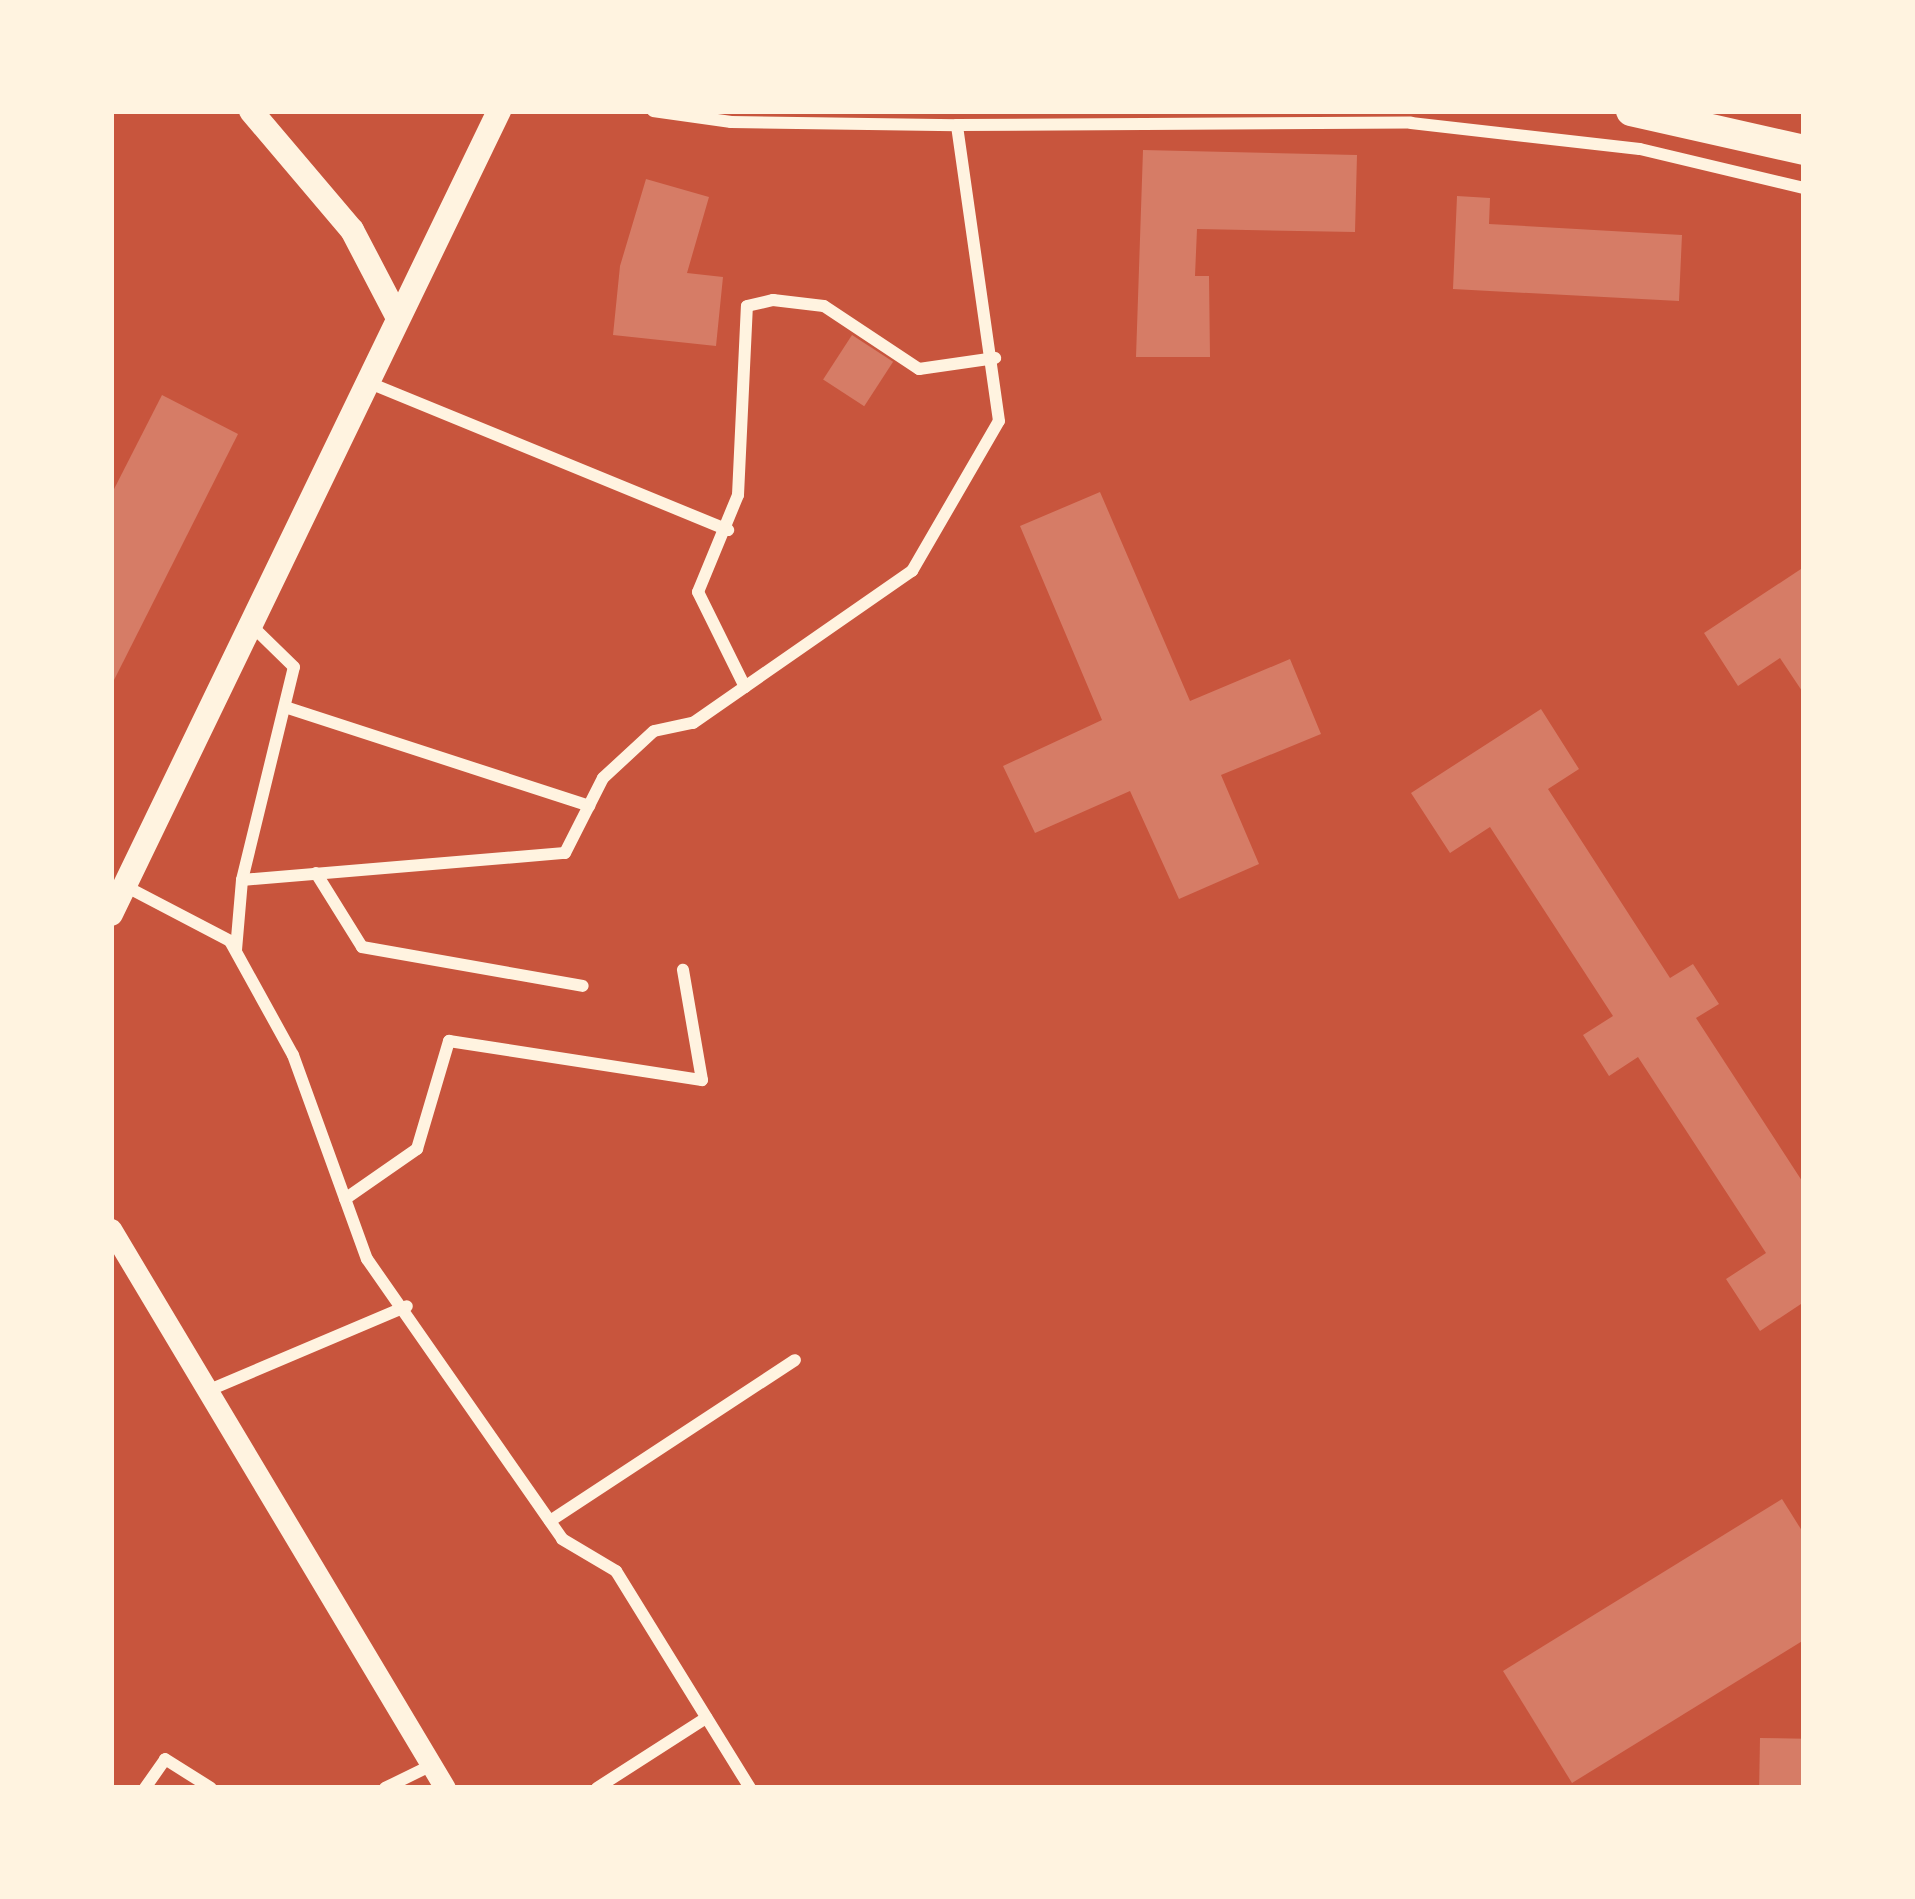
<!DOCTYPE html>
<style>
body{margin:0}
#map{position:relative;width:1915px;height:1899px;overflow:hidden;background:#c8553d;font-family:Arial,sans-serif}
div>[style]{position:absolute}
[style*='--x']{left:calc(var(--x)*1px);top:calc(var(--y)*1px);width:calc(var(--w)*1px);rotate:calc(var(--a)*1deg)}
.building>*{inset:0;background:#d67c66;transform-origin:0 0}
.minor>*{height:12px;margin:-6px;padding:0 6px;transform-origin:6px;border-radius:6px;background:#fff3e0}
.tertiary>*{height:21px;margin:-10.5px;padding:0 10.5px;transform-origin:10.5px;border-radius:10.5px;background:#fff3e0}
.secondary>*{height:24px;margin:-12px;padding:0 12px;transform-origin:12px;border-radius:12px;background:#fff3e0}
.primary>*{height:30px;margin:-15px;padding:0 15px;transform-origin:15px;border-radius:15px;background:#fff3e0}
span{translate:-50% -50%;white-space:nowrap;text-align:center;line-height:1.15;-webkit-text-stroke:9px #fff3e0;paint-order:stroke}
.frame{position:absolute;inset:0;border:114px solid #fff3e0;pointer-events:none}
</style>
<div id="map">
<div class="building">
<i style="clip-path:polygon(1143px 150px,1357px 155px,1355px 232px,1197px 229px,1195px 276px,1209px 276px,1210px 357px,1136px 357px)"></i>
<i style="clip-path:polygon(646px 179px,709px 197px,687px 273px,723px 277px,716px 346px,613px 335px,620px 266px)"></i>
<i style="clip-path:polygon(1457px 196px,1490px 198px,1489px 224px,1682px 235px,1679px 301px,1453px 289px)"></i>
<i style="left:852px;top:335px;width:49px;height:53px;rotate:33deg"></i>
<i style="clip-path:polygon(162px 395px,238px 434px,111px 686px,111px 495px)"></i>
<i style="clip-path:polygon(1100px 492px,1190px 701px,1290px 659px,1321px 734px,1221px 775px,1259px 864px,1179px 899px,1130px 791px,1035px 833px,1003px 766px,1102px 720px,1020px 526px)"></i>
<i style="clip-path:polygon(1804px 567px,1804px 694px,1780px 658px,1738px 686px,1704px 633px)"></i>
<i style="clip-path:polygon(1541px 709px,1579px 769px,1548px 789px,1670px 978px,1693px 964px,1719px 1004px,1696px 1018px,1804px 1184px,1804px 1302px,1760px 1331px,1726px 1279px,1766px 1253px,1638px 1057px,1609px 1076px,1583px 1035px,1613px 1016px,1490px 827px,1450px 853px,1411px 793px)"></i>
<i style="clip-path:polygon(1782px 1499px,1804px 1534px,1804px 1640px,1572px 1783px,1503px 1671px)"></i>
<i style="left:1760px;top:1738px;width:44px;height:50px;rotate:1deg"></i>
</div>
<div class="minor">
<i style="--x:653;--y:111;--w:79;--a:8"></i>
<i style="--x:731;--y:122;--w:226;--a:0.8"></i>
<i style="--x:957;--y:125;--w:454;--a:-0.3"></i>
<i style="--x:1411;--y:123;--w:230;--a:6.5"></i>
<i style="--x:1640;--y:149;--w:169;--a:13.4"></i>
<i style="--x:372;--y:384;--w:385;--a:22.3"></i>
<i style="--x:745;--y:687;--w:106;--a:-116.3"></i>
<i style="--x:698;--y:592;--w:105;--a:-67.6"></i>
<i style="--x:738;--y:495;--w:189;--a:-87.3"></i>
<i style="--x:747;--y:306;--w:27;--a:-13"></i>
<i style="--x:773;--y:300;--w:51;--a:6.7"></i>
<i style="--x:824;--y:306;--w:114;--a:33.6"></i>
<i style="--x:919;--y:369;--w:77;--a:-8.2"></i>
<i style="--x:285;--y:707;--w:320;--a:18"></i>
<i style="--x:316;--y:873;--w:87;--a:58.1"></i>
<i style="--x:362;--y:947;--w:224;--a:10"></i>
<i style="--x:242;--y:880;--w:324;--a:-4.8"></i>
<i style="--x:565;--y:853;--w:84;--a:-63.1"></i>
<i style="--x:603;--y:778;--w:69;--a:-42.7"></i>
<i style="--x:654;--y:731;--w:40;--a:-12"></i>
<i style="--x:693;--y:723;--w:267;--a:-34.8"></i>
<i style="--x:912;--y:571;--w:173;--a:-59.9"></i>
<i style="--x:999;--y:421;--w:299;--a:-98.1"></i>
<i style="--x:125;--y:886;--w:119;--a:27.6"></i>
<i style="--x:230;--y:941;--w:130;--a:61.1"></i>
<i style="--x:293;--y:1055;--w:217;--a:70.1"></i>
<i style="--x:367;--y:1259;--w:341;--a:55.1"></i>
<i style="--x:562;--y:1539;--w:63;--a:30.7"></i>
<i style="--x:616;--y:1571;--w:255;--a:58.3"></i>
<i style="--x:236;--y:950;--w:70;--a:-85.1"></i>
<i style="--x:242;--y:880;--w:219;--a:-76.3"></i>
<i style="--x:294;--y:667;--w:57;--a:-135.7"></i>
<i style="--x:345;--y:1199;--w:88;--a:-34.8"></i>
<i style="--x:417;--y:1149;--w:113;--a:-73.5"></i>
<i style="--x:449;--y:1041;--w:256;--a:8.8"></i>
<i style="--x:702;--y:1080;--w:112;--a:-99.8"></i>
<i style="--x:207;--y:1391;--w:217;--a:-23"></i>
<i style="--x:550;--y:1521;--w:293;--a:-33.3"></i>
<i style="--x:145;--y:1788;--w:35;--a:-55"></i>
<i style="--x:165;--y:1759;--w:54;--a:32.2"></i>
<i style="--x:385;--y:1788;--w:52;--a:-26.1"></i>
<i style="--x:597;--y:1788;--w:130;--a:-32.7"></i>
</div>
<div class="tertiary">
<i style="--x:111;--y:1229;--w:651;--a:59.14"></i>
</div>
<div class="secondary">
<i style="--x:251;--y:111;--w:156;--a:49.7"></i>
<i style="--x:352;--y:230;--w:95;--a:62.4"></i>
<i style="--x:111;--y:914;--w:892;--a:-64.21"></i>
</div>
<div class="primary">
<i style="--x:1631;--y:111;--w:177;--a:12.7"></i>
</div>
<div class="frame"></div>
</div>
